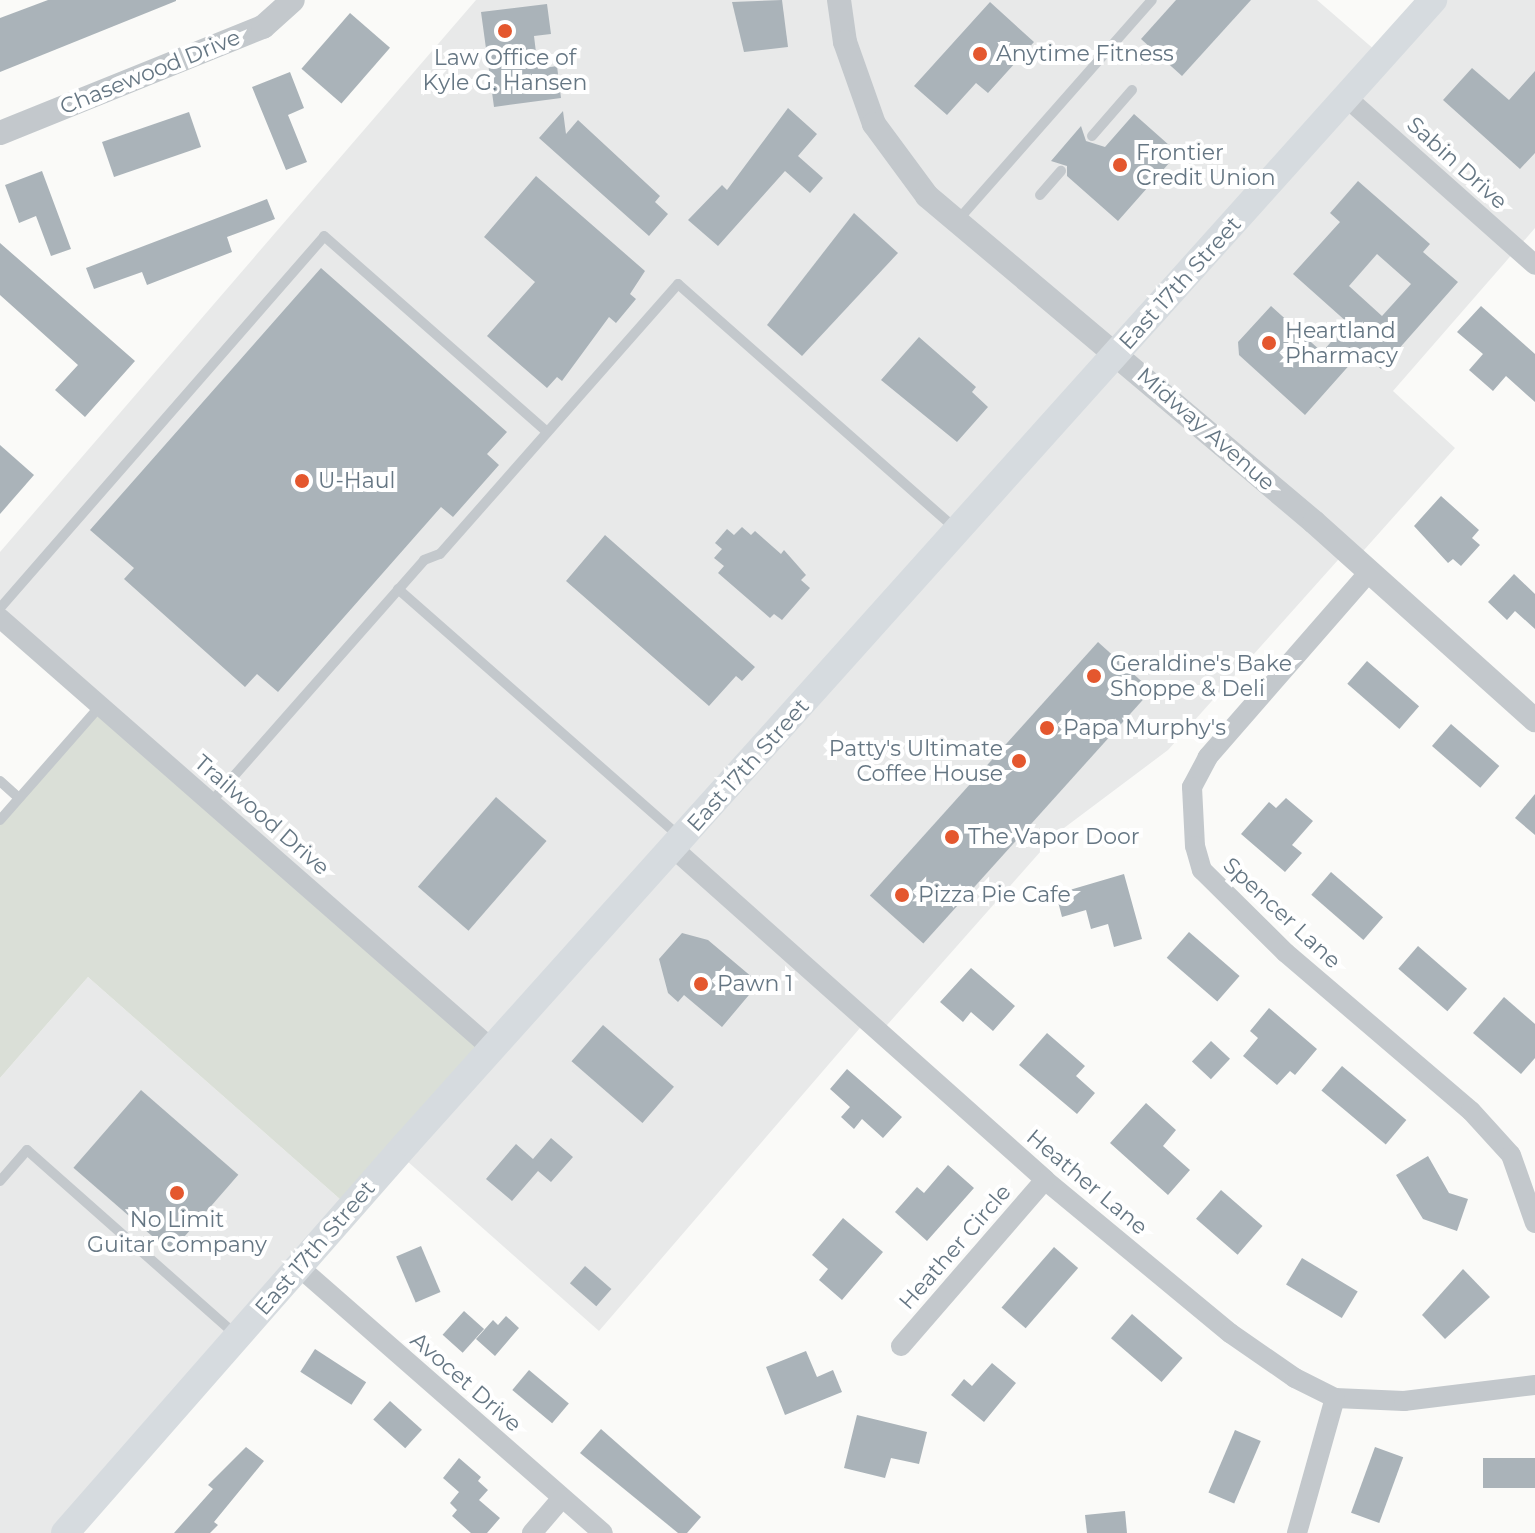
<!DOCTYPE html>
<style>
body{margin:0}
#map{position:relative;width:1535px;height:1533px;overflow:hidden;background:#fafaf8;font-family:Montserrat,sans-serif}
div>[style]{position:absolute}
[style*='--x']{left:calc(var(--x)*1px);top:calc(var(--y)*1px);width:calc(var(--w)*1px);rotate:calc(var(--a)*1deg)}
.built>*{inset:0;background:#e8e9e9}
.green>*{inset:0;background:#dadfd7}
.building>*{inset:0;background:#aab3b9;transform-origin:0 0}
.service>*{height:10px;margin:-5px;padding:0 5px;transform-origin:5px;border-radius:5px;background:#c3c8cc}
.minor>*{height:20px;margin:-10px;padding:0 10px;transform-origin:10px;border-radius:10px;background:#c3c8cc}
.tertiary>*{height:24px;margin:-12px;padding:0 12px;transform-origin:12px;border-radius:12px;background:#c3c8cc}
.secondary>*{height:28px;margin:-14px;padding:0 14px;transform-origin:14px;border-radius:14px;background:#d6dbdf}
.dots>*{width:22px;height:22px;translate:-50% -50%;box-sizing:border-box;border:4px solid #fff;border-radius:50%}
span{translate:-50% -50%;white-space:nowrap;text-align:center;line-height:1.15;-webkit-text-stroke:8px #fff;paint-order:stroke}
.poi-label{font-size:22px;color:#657683}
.left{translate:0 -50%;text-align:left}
.right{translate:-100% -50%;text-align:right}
.street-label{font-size:22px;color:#657683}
</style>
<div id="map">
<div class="built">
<i style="clip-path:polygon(476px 0,1317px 0,1383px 57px,1433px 0,1535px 0,1535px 228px,1393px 391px,1455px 448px,1356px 559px,1346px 551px,1168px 750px,1056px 834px,880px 1033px,866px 1021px,599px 1331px,398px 1153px,491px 1049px,0 618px,0 552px)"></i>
<i style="clip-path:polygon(88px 977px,350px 1208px,65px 1533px,0 1533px,0 1078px)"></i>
</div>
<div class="green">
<i style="clip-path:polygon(100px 706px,491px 1048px,350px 1208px,88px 977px,0 1078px,0 820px)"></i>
</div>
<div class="building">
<i style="clip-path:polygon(48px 0,176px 0,176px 1px,0 72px,0 18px)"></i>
<i style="clip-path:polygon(782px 0,788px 47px,744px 52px,732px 2px)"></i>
<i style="clip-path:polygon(1176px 0,1251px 0,1182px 76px,1141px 39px)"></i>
<i style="clip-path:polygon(990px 2px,1034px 42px,988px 93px,976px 83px,947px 115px,914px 86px)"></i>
<i style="clip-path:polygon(547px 4px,551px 34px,534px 36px,538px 69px,557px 66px,561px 98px,494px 107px,481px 12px)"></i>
<i style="left:350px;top:13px;width:53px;height:74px;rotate:41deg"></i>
<i style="clip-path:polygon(1472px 68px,1509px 100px,1535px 71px,1535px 153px,1520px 169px,1443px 100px)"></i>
<i style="clip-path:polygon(290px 72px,304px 108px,288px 115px,307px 162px,286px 170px,252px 87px)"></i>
<i style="clip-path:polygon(788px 108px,817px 134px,798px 156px,823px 178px,810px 193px,785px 171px,718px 246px,688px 220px,722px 185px,727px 190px)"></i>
<i style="clip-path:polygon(563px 111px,566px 134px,578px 120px,660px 196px,655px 202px,668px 214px,649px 236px,539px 138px)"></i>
<i style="left:189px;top:112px;width:37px;height:92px;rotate:71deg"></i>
<i style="clip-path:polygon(1134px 114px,1178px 153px,1118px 221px,1067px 176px,1067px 166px,1051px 161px,1081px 126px,1086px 141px,1105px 147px)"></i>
<i style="clip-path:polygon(42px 171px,71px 249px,51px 256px,36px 216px,19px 223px,5px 185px)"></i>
<i style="clip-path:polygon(536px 176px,645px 271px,630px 294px,636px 299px,616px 323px,609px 317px,562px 381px,557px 377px,547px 388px,487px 336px,535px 282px,484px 237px)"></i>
<i style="clip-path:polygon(evenodd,1358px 181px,1430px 244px,1423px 252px,1458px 282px,1381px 369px,1361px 352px,1305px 415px,1239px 355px,1238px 342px,1271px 306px,1322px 352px,1348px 323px,1293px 274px,1340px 222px,1330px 213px,1358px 181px,1377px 254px,1411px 284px,1382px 316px,1349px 286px,1377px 254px)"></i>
<i style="clip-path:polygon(267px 199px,275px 219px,227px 237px,232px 252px,147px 285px,142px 272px,94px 289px,86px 268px)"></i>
<i style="clip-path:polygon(854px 213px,898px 253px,802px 356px,767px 325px)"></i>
<i style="clip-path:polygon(0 243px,135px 361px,85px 417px,55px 390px,78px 365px,0 295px)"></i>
<i style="clip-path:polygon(321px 268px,507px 432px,487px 454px,499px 465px,453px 517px,441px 507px,278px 692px,257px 674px,245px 687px,124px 579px,134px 568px,90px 530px)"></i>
<i style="clip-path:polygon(1481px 306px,1535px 354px,1535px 402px,1506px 376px,1493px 391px,1469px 370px,1483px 354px,1457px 332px)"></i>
<i style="clip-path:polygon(919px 337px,976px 387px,972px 392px,988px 407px,957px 442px,881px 380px)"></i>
<i style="clip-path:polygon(0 445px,34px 475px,0 514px)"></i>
<i style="clip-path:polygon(1441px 496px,1479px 530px,1472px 538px,1480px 545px,1461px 566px,1453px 559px,1448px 563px,1414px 526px)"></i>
<i style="clip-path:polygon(742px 527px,751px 535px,755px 531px,781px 554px,784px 550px,806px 575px,801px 580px,810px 588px,782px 620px,774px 614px,770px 618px,718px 573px,724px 566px,714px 558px,722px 549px,715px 543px,727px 529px,734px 535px)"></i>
<i style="clip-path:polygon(605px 535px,755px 667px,742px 681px,736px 676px,709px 706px,566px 581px)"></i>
<i style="clip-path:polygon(1514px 574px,1535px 594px,1535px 629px,1515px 611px,1507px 620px,1488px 602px)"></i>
<i style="left:1098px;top:642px;width:72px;height:341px;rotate:42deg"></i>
<i style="left:1367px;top:661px;width:69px;height:30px;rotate:41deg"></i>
<i style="left:1451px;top:724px;width:64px;height:29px;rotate:41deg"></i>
<i style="clip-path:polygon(1535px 794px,1535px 835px,1515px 818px)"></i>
<i style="left:496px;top:797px;width:67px;height:119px;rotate:41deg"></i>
<i style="clip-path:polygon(1286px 798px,1313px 821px,1292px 845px,1302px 853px,1285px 872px,1241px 834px,1269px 802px,1276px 808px)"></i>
<i style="left:1331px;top:872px;width:69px;height:30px;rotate:41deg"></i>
<i style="clip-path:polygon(1124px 874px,1142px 939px,1114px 947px,1108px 924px,1091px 929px,1086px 910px,1062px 917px,1056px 894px)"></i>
<i style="left:1189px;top:932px;width:67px;height:34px;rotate:41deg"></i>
<i style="clip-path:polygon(682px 933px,708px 940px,759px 983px,722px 1027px,684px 995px,678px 1002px,668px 993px,659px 959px)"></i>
<i style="left:1418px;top:946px;width:65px;height:30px;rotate:41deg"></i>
<i style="clip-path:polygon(971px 968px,1015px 1006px,993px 1031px,971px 1012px,963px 1022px,940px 1002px)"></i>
<i style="clip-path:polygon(1504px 997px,1535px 1024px,1535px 1058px,1521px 1074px,1473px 1033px)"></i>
<i style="clip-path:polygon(1269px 1008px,1317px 1049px,1295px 1075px,1290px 1071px,1277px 1085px,1243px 1056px,1258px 1038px,1250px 1031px)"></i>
<i style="left:603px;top:1025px;width:94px;height:48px;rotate:41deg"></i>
<i style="clip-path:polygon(1047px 1033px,1085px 1066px,1076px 1076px,1095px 1093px,1077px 1114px,1019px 1065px)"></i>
<i style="left:1211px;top:1041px;width:26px;height:28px;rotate:43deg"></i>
<i style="left:1342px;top:1066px;width:84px;height:32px;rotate:40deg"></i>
<i style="clip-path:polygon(847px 1069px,902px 1117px,883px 1138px,862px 1119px,854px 1129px,841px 1117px,850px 1107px,830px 1089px)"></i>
<i style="left:141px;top:1090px;width:129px;height:103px;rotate:41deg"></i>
<i style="clip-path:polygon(1146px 1103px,1176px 1130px,1163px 1146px,1190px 1170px,1168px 1195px,1110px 1143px)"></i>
<i style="clip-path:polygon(551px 1138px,573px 1157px,551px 1182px,538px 1171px,512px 1201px,486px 1179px,516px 1144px,533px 1159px)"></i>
<i style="clip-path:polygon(1428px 1156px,1449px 1193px,1468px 1199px,1457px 1231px,1423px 1219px,1396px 1175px)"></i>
<i style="clip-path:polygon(948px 1165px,974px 1188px,927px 1241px,895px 1212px,917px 1187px,924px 1193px)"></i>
<i style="left:1221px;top:1190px;width:55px;height:38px;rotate:41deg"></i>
<i style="clip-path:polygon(843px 1218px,883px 1252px,842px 1300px,819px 1280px,828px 1269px,812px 1255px)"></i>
<i style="left:421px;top:1246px;width:50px;height:27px;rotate:67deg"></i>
<i style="left:1054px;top:1247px;width:32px;height:80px;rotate:41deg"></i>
<i style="left:1302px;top:1258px;width:65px;height:31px;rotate:31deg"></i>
<i style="left:585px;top:1266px;width:35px;height:23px;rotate:41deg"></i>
<i style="clip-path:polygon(1463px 1269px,1490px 1297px,1445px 1339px,1422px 1315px)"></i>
<i style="left:464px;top:1311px;width:27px;height:32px;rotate:42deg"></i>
<i style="left:1132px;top:1314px;width:67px;height:32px;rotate:41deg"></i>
<i style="clip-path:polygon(506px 1316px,519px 1328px,495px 1356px,476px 1339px,493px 1320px,498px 1325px)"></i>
<i style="left:315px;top:1349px;width:61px;height:27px;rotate:33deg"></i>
<i style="clip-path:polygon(806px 1351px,817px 1377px,833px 1370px,842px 1392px,785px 1415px,766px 1367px)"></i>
<i style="clip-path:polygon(992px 1363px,1016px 1383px,984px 1422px,951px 1395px,964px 1379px,972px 1386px)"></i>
<i style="left:529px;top:1370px;width:52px;height:26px;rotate:40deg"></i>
<i style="left:390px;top:1401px;width:43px;height:25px;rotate:42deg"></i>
<i style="clip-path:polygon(857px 1415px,927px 1432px,919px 1464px,891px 1458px,885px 1478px,844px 1468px)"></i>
<i style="clip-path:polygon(601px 1429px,701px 1517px,687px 1533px,678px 1533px,580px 1453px)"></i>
<i style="left:1235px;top:1430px;width:28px;height:68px;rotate:23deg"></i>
<i style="clip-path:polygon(246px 1447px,264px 1461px,214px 1522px,218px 1525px,210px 1533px,174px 1533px,213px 1489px,208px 1485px)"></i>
<i style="left:1375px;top:1447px;width:30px;height:70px;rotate:20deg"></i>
<i style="clip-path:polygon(459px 1458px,481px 1477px,478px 1481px,488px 1490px,479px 1500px,500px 1518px,487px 1533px,471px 1533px,452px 1516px,457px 1510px,450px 1503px,459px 1492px,443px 1478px)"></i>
<i style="left:1535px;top:1458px;width:30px;height:52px;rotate:90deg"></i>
<i style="clip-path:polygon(1125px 1511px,1127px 1533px,1087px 1533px,1085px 1515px)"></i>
</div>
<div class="service">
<i style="--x:1092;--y:136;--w:61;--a:-49"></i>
<i style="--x:1040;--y:195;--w:32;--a:-49"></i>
<i style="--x:958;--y:220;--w:293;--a:-48.6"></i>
<i style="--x:398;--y:589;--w:376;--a:41.3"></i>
<i style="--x:0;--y:608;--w:493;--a:-48.9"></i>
<i style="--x:324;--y:236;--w:297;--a:41.3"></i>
<i style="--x:0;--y:781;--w:25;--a:42"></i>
<i style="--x:211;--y:802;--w:322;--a:-48.6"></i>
<i style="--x:424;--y:560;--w:17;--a:-21"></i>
<i style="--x:440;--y:554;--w:360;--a:-48.6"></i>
<i style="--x:678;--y:284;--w:371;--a:41.4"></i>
<i style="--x:0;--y:820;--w:152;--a:-48.7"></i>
<i style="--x:0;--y:1181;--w:41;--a:-48.9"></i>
<i style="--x:27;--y:1150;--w:281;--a:41.5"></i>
</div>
<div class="minor">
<i style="--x:1347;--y:98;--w:251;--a:41.6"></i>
<i style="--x:1370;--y:571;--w:247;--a:131.1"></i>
<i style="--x:1208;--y:757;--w:34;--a:118"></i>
<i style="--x:1192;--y:787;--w:59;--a:87.1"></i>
<i style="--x:1195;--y:846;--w:25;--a:74"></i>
<i style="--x:1202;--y:870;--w:118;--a:44.7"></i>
<i style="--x:1286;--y:953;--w:243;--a:40.5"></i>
<i style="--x:1471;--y:1111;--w:59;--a:47.7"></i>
<i style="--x:1511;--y:1155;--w:72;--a:70.6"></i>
<i style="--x:0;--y:618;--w:653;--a:41.21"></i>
<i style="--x:673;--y:848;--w:499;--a:41.7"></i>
<i style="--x:1045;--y:1180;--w:240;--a:39.6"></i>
<i style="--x:1230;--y:1333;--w:79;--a:34.7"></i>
<i style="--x:1295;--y:1378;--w:45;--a:26.6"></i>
<i style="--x:1335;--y:1398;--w:69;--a:2.5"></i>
<i style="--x:1404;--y:1401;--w:132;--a:-7"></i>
<i style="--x:298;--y:1266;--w:405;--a:41.2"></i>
<i style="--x:901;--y:1346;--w:220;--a:-49.1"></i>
<i style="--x:532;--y:1533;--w:46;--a:-49.4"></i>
<i style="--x:1297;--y:1533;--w:140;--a:-74.3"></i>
</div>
<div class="tertiary">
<i style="--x:839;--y:0;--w:42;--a:81.9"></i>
<i style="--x:845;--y:42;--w:87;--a:70.5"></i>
<i style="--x:874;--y:124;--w:89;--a:53.6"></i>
<i style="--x:927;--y:196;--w:506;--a:40.11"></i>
<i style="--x:1314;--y:522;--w:297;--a:41.9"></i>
<i style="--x:0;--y:133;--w:284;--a:-22"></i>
<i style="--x:263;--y:27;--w:40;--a:-42"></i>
</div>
<div class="secondary">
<i style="--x:65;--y:1533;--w:520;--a:-48.74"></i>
<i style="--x:408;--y:1142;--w:1535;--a:-48.09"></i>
</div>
<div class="dots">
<i style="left:505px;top:31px;background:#e4572e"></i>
<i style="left:980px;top:54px;background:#e4572e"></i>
<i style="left:1120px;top:165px;background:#e4572e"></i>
<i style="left:1269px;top:343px;background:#e4572e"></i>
<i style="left:302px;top:481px;background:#e4572e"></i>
<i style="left:1094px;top:676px;background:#e4572e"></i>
<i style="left:1047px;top:728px;background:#e4572e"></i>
<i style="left:1019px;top:761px;background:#e4572e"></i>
<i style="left:952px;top:837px;background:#e4572e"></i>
<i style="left:902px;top:895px;background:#e4572e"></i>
<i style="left:701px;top:984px;background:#e4572e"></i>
<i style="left:177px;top:1193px;background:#e4572e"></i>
</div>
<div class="poi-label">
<span class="left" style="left:996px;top:54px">Anytime Fitness</span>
<span style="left:505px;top:70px">Law Office of<br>Kyle G. Hansen</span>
<span class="left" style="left:1136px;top:165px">Frontier<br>Credit Union</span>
<span class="left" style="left:1285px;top:343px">Heartland<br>Pharmacy</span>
<span class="left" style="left:318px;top:481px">U-Haul</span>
<span class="left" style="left:1110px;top:676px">Geraldine's Bake<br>Shoppe &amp; Deli</span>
<span class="left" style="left:1063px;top:728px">Papa Murphy's</span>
<span class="right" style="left:1003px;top:761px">Patty's Ultimate<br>Coffee House</span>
<span class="left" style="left:968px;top:837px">The Vapor Door</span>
<span class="left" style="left:918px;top:895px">Pizza Pie Cafe</span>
<span class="left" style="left:717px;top:984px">Pawn 1</span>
<span style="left:177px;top:1232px">No Limit<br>Guitar Company</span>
</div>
<div class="street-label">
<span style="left:150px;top:72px;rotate:-22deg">Chasewood Drive</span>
<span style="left:1457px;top:163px;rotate:42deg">Sabin Drive</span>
<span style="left:1180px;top:283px;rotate:-48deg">East 17th Street</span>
<span style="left:1206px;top:429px;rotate:41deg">Midway Avenue</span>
<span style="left:748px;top:765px;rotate:-48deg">East 17th Street</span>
<span style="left:262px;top:815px;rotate:41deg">Trailwood Drive</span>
<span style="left:1282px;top:913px;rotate:43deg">Spencer Lane</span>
<span style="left:1087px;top:1182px;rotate:40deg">Heather Lane</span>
<span style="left:955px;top:1247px;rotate:-49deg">Heather Circle</span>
<span style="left:315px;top:1248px;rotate:-49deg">East 17th Street</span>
<span style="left:466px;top:1382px;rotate:41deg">Avocet Drive</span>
</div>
</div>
